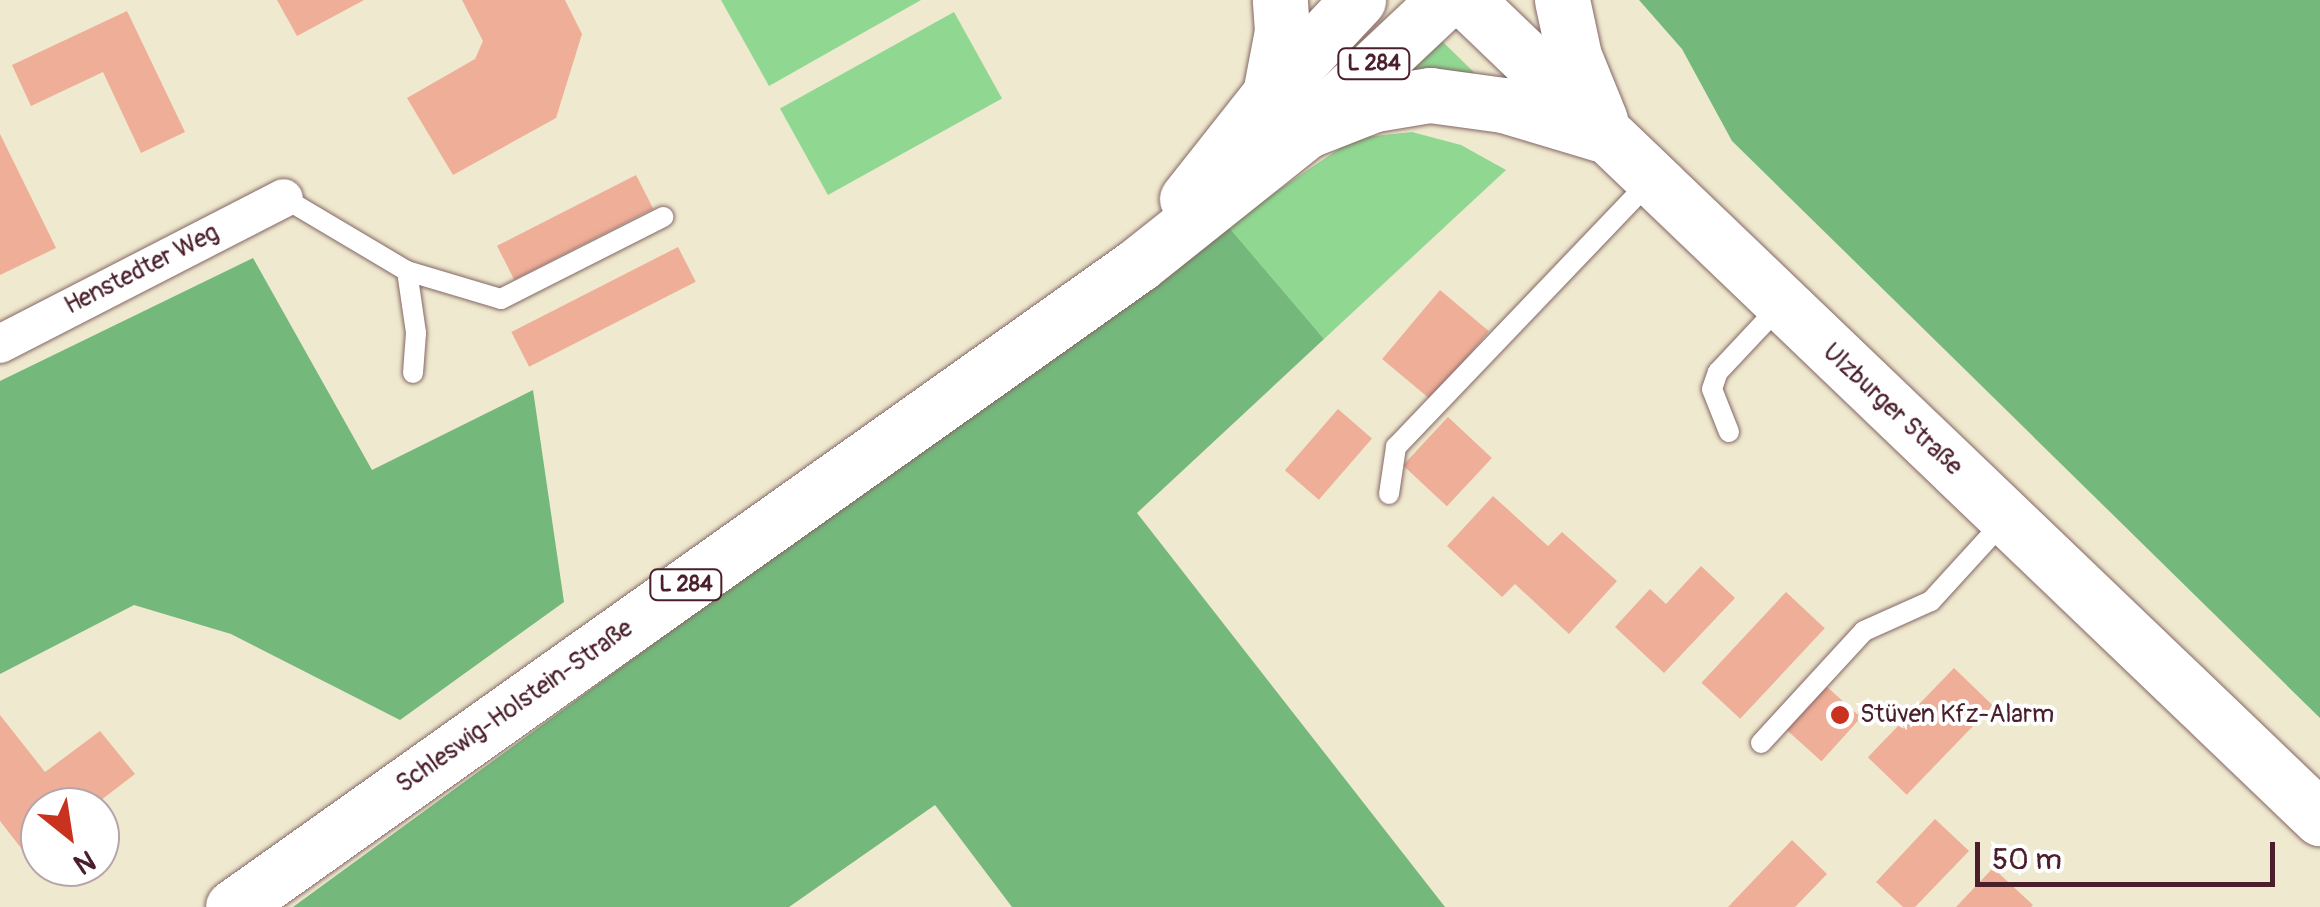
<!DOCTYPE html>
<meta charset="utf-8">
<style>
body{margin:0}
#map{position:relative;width:2320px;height:907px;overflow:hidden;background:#efe9cf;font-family:Pangolin,sans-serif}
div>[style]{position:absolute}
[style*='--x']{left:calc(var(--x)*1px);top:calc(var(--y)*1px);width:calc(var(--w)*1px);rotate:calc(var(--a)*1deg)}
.green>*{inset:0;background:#90d892;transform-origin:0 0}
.forest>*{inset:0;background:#74b87c}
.building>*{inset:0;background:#eeae98;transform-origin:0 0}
.roads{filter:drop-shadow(0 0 2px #846664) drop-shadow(0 0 2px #846664)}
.lane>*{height:20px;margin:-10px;padding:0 10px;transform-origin:10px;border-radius:10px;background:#fff}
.street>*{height:38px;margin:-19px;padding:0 19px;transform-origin:19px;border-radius:19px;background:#fff}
.secondary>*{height:55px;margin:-27.5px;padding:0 27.5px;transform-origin:27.5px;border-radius:27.5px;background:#fff}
.primary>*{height:55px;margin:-27.5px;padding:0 27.5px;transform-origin:27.5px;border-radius:27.5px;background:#fff}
.dots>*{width:28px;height:28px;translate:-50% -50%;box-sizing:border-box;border:5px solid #fff;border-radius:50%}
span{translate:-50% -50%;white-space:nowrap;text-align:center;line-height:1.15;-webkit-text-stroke:8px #fff;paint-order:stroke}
.shield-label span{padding:2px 8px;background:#fff;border:2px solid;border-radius:8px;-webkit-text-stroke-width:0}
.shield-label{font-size:22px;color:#4a1f2b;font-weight:700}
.street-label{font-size:25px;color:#4a1f2b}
.poi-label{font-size:25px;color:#4a1f2b}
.left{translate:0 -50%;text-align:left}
.north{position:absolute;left:20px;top:787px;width:100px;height:100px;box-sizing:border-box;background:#fff;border:2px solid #b7a5aa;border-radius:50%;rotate:150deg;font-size:28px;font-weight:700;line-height:40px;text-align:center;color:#4a1f2b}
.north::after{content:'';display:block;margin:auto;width:35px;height:45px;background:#c8321e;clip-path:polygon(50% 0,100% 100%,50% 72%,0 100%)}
.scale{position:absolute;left:1975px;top:842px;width:300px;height:45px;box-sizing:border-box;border:5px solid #4a1f2b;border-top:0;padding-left:12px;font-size:30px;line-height:35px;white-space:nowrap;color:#4a1f2b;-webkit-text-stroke:8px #fff;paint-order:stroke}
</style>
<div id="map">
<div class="green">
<i style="clip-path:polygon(721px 0,921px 0,769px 86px)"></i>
<i style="left:954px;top:12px;width:99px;height:199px;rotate:61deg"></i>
<i style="clip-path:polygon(1442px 41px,1486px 84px,1398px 84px)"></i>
<i style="clip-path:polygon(1412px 132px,1461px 145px,1506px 170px,1324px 339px,1227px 225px,1355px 138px)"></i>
</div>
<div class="forest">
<i style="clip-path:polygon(1639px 0,2320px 0,2320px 718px,1732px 141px,1682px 49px)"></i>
<i style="clip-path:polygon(1227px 225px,1324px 339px,1137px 513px,1445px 907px,1012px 907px,935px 805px,789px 907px,293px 907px)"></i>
<i style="clip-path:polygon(253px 258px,372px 470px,533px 390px,564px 602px,400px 720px,231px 634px,134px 605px,0 674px,0 381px)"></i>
</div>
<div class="building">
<i style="clip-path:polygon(277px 0,364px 0,297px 36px)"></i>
<i style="clip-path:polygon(462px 0,565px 0,582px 34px,556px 118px,453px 175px,407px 98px,475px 59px,483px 41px)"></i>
<i style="clip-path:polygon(127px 11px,185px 132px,141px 153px,103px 72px,31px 106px,12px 65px)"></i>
<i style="clip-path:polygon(0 134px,56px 248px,0 275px)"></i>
<i style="left:636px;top:175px;width:38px;height:156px;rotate:63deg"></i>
<i style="left:678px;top:247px;width:39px;height:187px;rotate:63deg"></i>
<i style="left:1440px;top:290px;width:64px;height:90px;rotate:40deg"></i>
<i style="left:1338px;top:409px;width:45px;height:81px;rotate:41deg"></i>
<i style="left:1448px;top:417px;width:60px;height:66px;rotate:43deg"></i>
<i style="clip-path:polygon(1493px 496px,1548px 546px,1562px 532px,1617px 581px,1569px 634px,1515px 584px,1502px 597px,1447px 546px)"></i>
<i style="clip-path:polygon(1701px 566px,1735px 598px,1664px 673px,1615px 627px,1650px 589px,1666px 604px)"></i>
<i style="left:1786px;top:592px;width:53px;height:124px;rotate:43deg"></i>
<i style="left:1954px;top:668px;width:54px;height:124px;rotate:44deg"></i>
<i style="left:1826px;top:686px;width:47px;height:59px;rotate:42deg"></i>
<i style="clip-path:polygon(0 715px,45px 772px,100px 731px,135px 774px,92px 807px,40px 807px,40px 847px,28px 857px,0 821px)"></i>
<i style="clip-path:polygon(1935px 819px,1969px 851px,1915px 907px,1903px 907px,1876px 882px)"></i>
<i style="clip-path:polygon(1792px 840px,1827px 874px,1795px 907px,1728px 907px)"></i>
<i style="clip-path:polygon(1993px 868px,2033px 905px,2031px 907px,1956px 907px)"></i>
</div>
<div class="roads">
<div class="lane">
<i style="--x:284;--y:198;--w:143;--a:30.7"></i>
<i style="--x:407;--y:271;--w:98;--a:16.6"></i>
<i style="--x:501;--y:299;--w:182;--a:-26.8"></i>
<i style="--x:407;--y:271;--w:63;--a:81.7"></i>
<i style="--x:416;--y:333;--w:40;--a:94.3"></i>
<i style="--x:1729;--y:432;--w:46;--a:-111.6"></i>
<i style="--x:1712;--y:389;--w:18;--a:-71"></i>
<i style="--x:1718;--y:372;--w:92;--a:-46.8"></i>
<i style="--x:1389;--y:494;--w:48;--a:-81.5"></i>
<i style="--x:1396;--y:447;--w:369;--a:-46.3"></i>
<i style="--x:1761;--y:743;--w:152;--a:-47.4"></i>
<i style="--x:1864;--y:631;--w:73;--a:-24.1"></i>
<i style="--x:1931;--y:601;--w:111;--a:-47.6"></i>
</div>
<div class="street">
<i style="--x:0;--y:344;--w:319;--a:-27.2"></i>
</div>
<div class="secondary">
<i style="--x:1466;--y:0;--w:1183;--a:43.77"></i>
<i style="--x:1562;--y:0;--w:57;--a:77.9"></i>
<i style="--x:1574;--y:56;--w:69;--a:67.9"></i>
<i style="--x:1270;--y:94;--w:64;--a:-79.2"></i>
<i style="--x:1282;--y:31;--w:31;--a:-94"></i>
<i style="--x:1306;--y:131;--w:74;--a:-21.4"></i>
<i style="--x:1375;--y:104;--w:56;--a:-9.3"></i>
<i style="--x:1430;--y:95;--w:74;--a:7.8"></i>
<i style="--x:1503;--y:105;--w:101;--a:16.6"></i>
</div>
<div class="primary">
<i style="--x:1187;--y:199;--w:134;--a:-51.7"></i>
<i style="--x:1270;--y:94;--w:129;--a:-46.9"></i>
<i style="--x:233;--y:907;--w:1111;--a:-35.36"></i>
<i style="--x:1139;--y:264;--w:213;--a:-38.5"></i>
<i style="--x:1306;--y:131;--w:191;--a:-43.3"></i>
</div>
</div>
<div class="dots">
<i style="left:1840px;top:715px;background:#c8321e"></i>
</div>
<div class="shield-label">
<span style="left:1374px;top:64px">L 284</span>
<span style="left:686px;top:585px">L 284</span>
</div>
<div class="street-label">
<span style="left:142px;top:270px;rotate:-27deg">Henstedter Weg</span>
<span style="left:1892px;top:410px;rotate:43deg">Ulzburger Straße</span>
<span style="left:515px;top:707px;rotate:-35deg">Schleswig-Holstein-Straße</span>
</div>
<div class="poi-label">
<span class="left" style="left:1860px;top:715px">Stüven Kfz-Alarm</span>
</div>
<div class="north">N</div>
<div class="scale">50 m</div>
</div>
